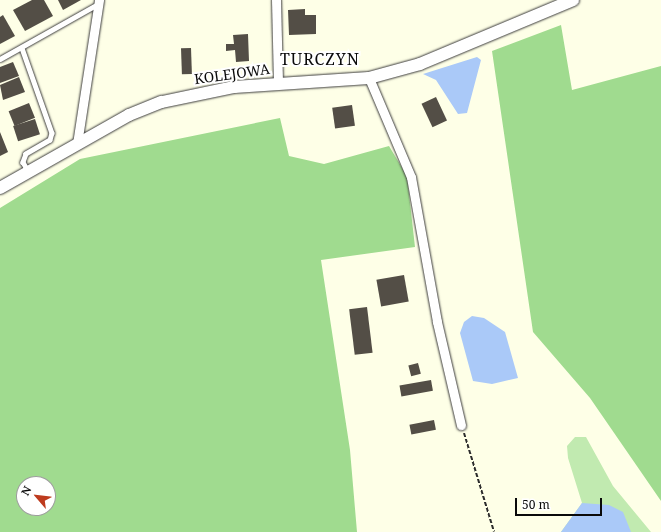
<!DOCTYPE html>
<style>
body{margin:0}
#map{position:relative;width:661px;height:532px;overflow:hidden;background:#feffe7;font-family:"Noto Serif",serif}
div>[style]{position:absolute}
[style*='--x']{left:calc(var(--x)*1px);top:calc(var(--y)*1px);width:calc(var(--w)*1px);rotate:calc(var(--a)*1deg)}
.green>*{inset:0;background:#c1eab0}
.forest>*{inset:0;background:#a0db8f}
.water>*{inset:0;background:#aac9f8}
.building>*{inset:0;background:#534e46;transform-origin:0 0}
.path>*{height:2px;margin-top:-1px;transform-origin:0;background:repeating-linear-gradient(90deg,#2c2c2c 0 4px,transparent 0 6px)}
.roads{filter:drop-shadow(0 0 1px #3d3d3d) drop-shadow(0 0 1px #3d3d3d)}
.service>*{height:4.5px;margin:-2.25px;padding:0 2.25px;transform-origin:2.25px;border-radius:2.25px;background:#fff}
.minor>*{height:9px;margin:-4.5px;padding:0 4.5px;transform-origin:4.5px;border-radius:4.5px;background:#fff}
.tertiary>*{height:12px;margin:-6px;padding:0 6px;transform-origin:6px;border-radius:6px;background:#fff}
span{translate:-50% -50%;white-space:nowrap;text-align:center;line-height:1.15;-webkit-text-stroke:4px #fff;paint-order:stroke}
.street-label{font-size:14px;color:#0a0a0a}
.quarter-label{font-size:16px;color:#0a0a0a;letter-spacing:1px}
.north{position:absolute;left:16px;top:476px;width:40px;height:40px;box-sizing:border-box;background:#fff;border:1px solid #9d9d9d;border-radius:50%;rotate:298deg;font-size:11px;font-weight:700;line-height:16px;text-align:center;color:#0a0a0a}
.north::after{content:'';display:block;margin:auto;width:14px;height:18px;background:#be3b1e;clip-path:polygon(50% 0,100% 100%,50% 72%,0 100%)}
.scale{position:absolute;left:515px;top:498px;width:87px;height:18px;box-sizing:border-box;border:2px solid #0a0a0a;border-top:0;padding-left:5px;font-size:12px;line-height:14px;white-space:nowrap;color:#0a0a0a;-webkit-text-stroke:3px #fff;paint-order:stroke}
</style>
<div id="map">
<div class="green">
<i style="clip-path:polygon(575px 437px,586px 437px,613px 486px,651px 532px,561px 532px,582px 503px,568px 458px,567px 446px)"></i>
</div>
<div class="forest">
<i style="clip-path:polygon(561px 25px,572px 90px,661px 66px,661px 501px,590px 398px,533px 332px,492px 51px)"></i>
<i style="clip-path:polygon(evenodd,280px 118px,289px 156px,324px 164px,389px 146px,407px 176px,415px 247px,321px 260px,350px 450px,357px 532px,0 532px,0 208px,80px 159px,280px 118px,24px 484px,48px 484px,48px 508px,24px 508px,24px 484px)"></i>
</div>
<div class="water">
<i style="clip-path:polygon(477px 57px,481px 60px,467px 113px,458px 114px,436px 80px,423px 74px)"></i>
<i style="clip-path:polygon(472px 316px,484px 318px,505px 332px,518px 378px,492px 384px,473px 381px,460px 333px,464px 322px)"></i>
<i style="clip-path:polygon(582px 503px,609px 505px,623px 512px,631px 532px,561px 532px)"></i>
</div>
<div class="building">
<i style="clip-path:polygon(32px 0,44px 0,53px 16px,25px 31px,13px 10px)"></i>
<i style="clip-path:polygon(58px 0,81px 0,63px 10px)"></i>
<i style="clip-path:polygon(305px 9px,305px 15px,316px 15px,316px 34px,289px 35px,288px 10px)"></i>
<i style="clip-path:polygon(3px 15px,15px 36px,0 44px,0 17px)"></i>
<i style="clip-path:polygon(248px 34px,249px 61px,236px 62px,235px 50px,226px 51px,226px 44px,234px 44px,233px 35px)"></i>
<i style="left:191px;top:48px;width:26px;height:10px;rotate:88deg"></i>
<i style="clip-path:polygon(13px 62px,19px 76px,0 83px,0 67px)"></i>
<i style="clip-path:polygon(19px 77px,25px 92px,3px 100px,0 85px)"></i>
<i style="left:436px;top:97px;width:26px;height:16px;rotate:65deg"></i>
<i style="left:29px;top:103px;width:16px;height:22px;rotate:68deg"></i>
<i style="left:352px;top:105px;width:21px;height:20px;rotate:82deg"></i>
<i style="left:35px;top:119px;width:16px;height:23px;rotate:72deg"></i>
<i style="clip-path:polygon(0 132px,8px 152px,0 156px)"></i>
<i style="left:404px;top:275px;width:27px;height:28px;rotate:80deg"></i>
<i style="left:367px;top:307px;width:46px;height:18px;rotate:83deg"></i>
<i style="left:418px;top:363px;width:11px;height:10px;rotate:75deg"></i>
<i style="left:431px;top:380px;width:11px;height:32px;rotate:80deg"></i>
<i style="left:434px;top:420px;width:10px;height:25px;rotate:79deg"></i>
</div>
<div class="path">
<i style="--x:464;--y:433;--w:103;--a:73.1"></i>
</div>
<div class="roads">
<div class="service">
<i style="--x:22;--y:48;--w:90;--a:70.6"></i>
<i style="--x:52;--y:133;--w:7;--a:106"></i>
<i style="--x:50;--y:140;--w:28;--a:150"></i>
<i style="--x:26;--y:154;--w:9;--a:111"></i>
<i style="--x:23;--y:162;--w:10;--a:61"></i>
<i style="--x:0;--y:59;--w:112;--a:-29.3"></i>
</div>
<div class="minor">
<i style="--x:276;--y:0;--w:83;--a:88.6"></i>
<i style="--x:369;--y:78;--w:108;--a:67"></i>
<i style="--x:411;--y:177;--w:147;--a:79.8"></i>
<i style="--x:437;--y:322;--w:106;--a:76.9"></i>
<i style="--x:77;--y:144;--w:146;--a:-81.3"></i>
</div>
<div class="tertiary">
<i style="--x:0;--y:188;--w:148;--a:-29.5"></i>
<i style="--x:129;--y:115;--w:35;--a:-22"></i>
<i style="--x:162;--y:102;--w:74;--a:-11.8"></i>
<i style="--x:234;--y:87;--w:135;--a:-3.8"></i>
<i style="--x:369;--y:78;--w:53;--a:-15.4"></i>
<i style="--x:420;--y:64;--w:166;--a:-22.7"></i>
</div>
</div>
<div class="street-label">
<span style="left:232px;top:74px;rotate:-8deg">KOLEJOWA</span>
</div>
<div class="quarter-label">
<span style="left:320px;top:59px">TURCZYN</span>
</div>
<div class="north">N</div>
<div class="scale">50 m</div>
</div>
